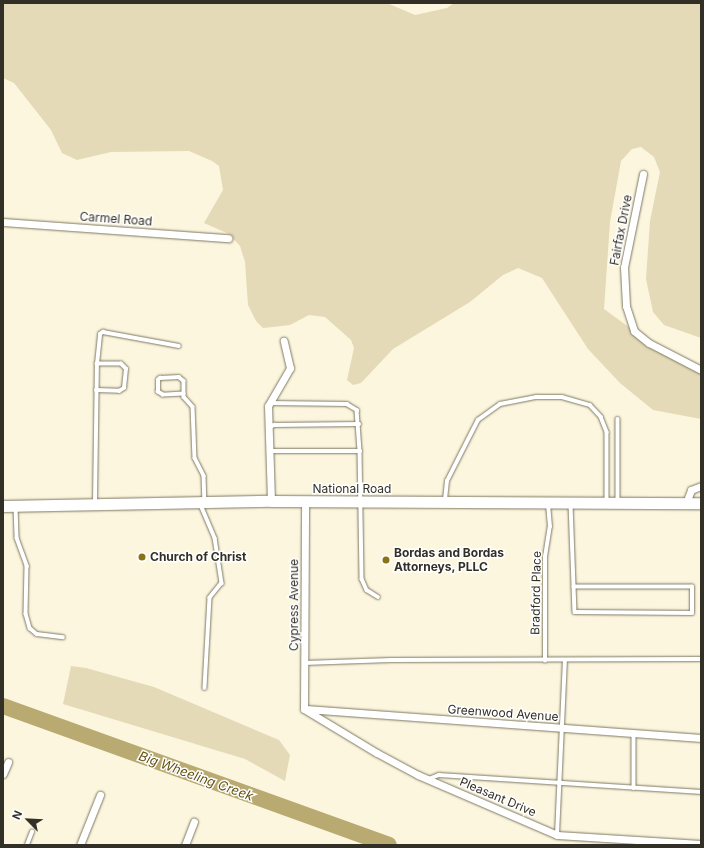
<!DOCTYPE html>
<style>
body{margin:0}
#map{position:relative;width:704px;height:848px;overflow:hidden;background:#fcf6de;font-family:Inter,sans-serif}
div>[style]{position:absolute}
[style*='--x']{left:calc(var(--x)*1px);top:calc(var(--y)*1px);width:calc(var(--w)*1px);rotate:calc(var(--a)*1deg)}
.green>*{inset:0;background:#e4dab7}
.river>*{height:16px;margin:-8px;padding:0 8px;transform-origin:8px;border-radius:8px;background:#b9aa72}
.roads{filter:drop-shadow(0 0 1px #7e7863) drop-shadow(0 0 1px #7e7863)}
.lane>*{height:3.5px;margin:-1.75px;padding:0 1.75px;transform-origin:1.75px;border-radius:1.75px;background:#fff}
.street>*{height:7px;margin:-3.5px;padding:0 3.5px;transform-origin:3.5px;border-radius:3.5px;background:#fff}
.primary>*{height:11px;margin:-5.5px;padding:0 5.5px;transform-origin:5.5px;border-radius:5.5px;background:#fff}
.dots>*{width:11px;height:11px;translate:-50% -50%;box-sizing:border-box;border:2px solid #fff;border-radius:50%}
span{translate:-50% -50%;white-space:nowrap;text-align:center;line-height:1.15;-webkit-text-stroke:3px #fff;paint-order:stroke}
.street-label{font-size:12px;color:#322f26}
.poi-label{font-size:12px;color:#322f26;font-weight:700}
.left{translate:0 -50%;text-align:left}
.water-label{font-size:13px;color:#62520e;font-style:italic}
.frame{position:absolute;inset:0;border:4px solid #322f26;pointer-events:none}
.north{position:absolute;left:8px;top:800px;width:40px;height:40px;-webkit-text-stroke:3px #fff;paint-order:stroke;rotate:294deg;font-size:11px;font-weight:700;line-height:16px;text-align:center;color:#322f26}
.north::after{content:'';display:block;margin:auto;width:14px;height:18px;background:#322f26;clip-path:polygon(50% 0,100% 100%,50% 72%,0 100%)}
</style>
<div id="map">
<div class="green">
<i style="clip-path:polygon(3px 3px,387px 3px,415px 15px,447px 8px,454px 3px,701px 3px,701px 338px,664px 325px,653px 312px,646px 279px,650px 221px,660px 172px,654px 157px,641px 147px,632px 149px,621px 161px,610px 222px,604px 309px,670px 357px,701px 374px,701px 419px,653px 410px,620px 383px,588px 349px,542px 278px,518px 268px,503px 275px,470px 302px,393px 349px,361px 383px,353px 385px,347px 380px,354px 348px,351px 340px,325px 317px,309px 315px,290px 325px,273px 327px,263px 328px,256px 321px,248px 305px,245px 262px,240px 246px,229px 234px,204px 223px,223px 190px,219px 166px,212px 161px,189px 151px,111px 152px,77px 160px,62px 153px,51px 130px,14px 83px,3px 78px)"></i>
<i style="clip-path:polygon(71px 666px,86px 668px,154px 687px,279px 740px,290px 755px,285px 781px,245px 759px,63px 704px)"></i>
</div>
<div class="river">
<i style="--x:3;--y:706;--w:410;--a:19.8"></i>
</div>
<div class="roads">
<div class="lane">
<i style="--x:96;--y:390;--w:23;--a:2"></i>
<i style="--x:119;--y:391;--w:6;--a:-31"></i>
<i style="--x:124;--y:388;--w:19;--a:-84"></i>
<i style="--x:126;--y:369;--w:7;--a:-135"></i>
<i style="--x:121;--y:364;--w:24;--a:180"></i>
<i style="--x:184;--y:394;--w:21;--a:177"></i>
<i style="--x:163;--y:395;--w:6;--a:-149"></i>
<i style="--x:158;--y:392;--w:12;--a:-90"></i>
<i style="--x:158;--y:380;--w:3;--a:-45"></i>
<i style="--x:160;--y:378;--w:19;--a:-3"></i>
<i style="--x:179;--y:377;--w:6;--a:39"></i>
<i style="--x:184;--y:381;--w:16;--a:90"></i>
<i style="--x:184;--y:397;--w:13;--a:48"></i>
<i style="--x:193;--y:407;--w:51;--a:87.8"></i>
<i style="--x:195;--y:458;--w:20;--a:63"></i>
<i style="--x:204;--y:476;--w:24;--a:88"></i>
<i style="--x:270;--y:403;--w:77;--a:0.7"></i>
<i style="--x:347;--y:404;--w:12;--a:31"></i>
<i style="--x:357;--y:410;--w:41;--a:85.8"></i>
<i style="--x:360;--y:451;--w:128;--a:89.1"></i>
<i style="--x:362;--y:579;--w:12;--a:66"></i>
<i style="--x:367;--y:590;--w:13;--a:32"></i>
<i style="--x:618;--y:419;--w:83;--a:90"></i>
<i style="--x:269;--y:428;--w:6;--a:-31"></i>
<i style="--x:274;--y:425;--w:85;--a:-0.7"></i>
<i style="--x:270;--y:451;--w:90;--a:0"></i>
<i style="--x:445;--y:500;--w:19;--a:-84"></i>
<i style="--x:447;--y:481;--w:68;--a:-63.1"></i>
<i style="--x:478;--y:420;--w:27;--a:-36"></i>
<i style="--x:500;--y:404;--w:37;--a:-11"></i>
<i style="--x:536;--y:397;--w:26;--a:0"></i>
<i style="--x:562;--y:397;--w:29;--a:16"></i>
<i style="--x:590;--y:405;--w:16;--a:47"></i>
<i style="--x:601;--y:417;--w:16;--a:68"></i>
<i style="--x:607;--y:432;--w:69;--a:90"></i>
<i style="--x:95;--y:502;--w:138;--a:-89.2"></i>
<i style="--x:97;--y:364;--w:30;--a:-84"></i>
<i style="--x:100;--y:334;--w:4;--a:-34"></i>
<i style="--x:103;--y:332;--w:77;--a:10.4"></i>
<i style="--x:571;--y:504;--w:108;--a:87.9"></i>
<i style="--x:575;--y:612;--w:117;--a:0.5"></i>
<i style="--x:692;--y:613;--w:26;--a:-90"></i>
<i style="--x:692;--y:587;--w:118;--a:180"></i>
<i style="--x:201;--y:505;--w:36;--a:67"></i>
<i style="--x:215;--y:538;--w:46;--a:81.2"></i>
<i style="--x:222;--y:583;--w:19;--a:129"></i>
<i style="--x:210;--y:598;--w:90;--a:93.2"></i>
<i style="--x:16;--y:507;--w:31;--a:88"></i>
<i style="--x:17;--y:538;--w:30;--a:70"></i>
<i style="--x:27;--y:566;--w:48;--a:91.2"></i>
<i style="--x:26;--y:614;--w:15;--a:74"></i>
<i style="--x:30;--y:628;--w:9;--a:41"></i>
<i style="--x:37;--y:634;--w:26;--a:7"></i>
<i style="--x:545;--y:661;--w:104;--a:-90"></i>
<i style="--x:545;--y:557;--w:30;--a:-81"></i>
<i style="--x:550;--y:527;--w:23;--a:-95"></i>
<i style="--x:304;--y:663;--w:87;--a:-2"></i>
<i style="--x:391;--y:660;--w:310;--a:-0.2"></i>
<i style="--x:634;--y:734;--w:54;--a:90"></i>
<i style="--x:429;--y:779;--w:11;--a:-22"></i>
<i style="--x:439;--y:775;--w:263;--a:3.7"></i>
<i style="--x:557;--y:835;--w:174;--a:-87.4"></i>
<i style="--x:27;--y:845;--w:14;--a:-69"></i>
</div>
<div class="street">
<i style="--x:643;--y:174;--w:95;--a:101.5"></i>
<i style="--x:624;--y:267;--w:39;--a:87"></i>
<i style="--x:626;--y:306;--w:26;--a:72"></i>
<i style="--x:634;--y:331;--w:19;--a:39"></i>
<i style="--x:649;--y:343;--w:59;--a:27.4"></i>
<i style="--x:3;--y:222;--w:226;--a:4.1"></i>
<i style="--x:271;--y:501;--w:95;--a:-91.8"></i>
<i style="--x:268;--y:406;--w:44;--a:-59.9"></i>
<i style="--x:290;--y:368;--w:28;--a:-103"></i>
<i style="--x:686;--y:503;--w:14;--a:-69"></i>
<i style="--x:691;--y:490;--w:11;--a:-22"></i>
<i style="--x:304;--y:709;--w:85;--a:31.1"></i>
<i style="--x:377;--y:753;--w:47;--a:28.2"></i>
<i style="--x:418;--y:775;--w:151;--a:23.3"></i>
<i style="--x:557;--y:835;--w:144;--a:3.6"></i>
<i style="--x:304;--y:709;--w:207;--a:-89.7"></i>
<i style="--x:306;--y:709;--w:396;--a:4.2"></i>
<i style="--x:3;--y:774;--w:13;--a:-67"></i>
<i style="--x:80;--y:845;--w:54;--a:-68.2"></i>
<i style="--x:185;--y:845;--w:25;--a:-69"></i>
</div>
<div class="primary">
<i style="--x:3;--y:506;--w:268;--a:-1.1"></i>
<i style="--x:271;--y:501;--w:430;--a:0.3"></i>
</div>
</div>
<div class="dots">
<i style="left:142px;top:557px;background:#897316"></i>
<i style="left:386px;top:560px;background:#897316"></i>
</div>
<div class="street-label">
<span style="left:116px;top:219px;rotate:4deg">Carmel Road</span>
<span style="left:621px;top:230px;rotate:-79deg">Fairfax Drive</span>
<span style="left:352px;top:489px">National Road</span>
<span style="left:536px;top:593px;rotate:-89deg">Bradford Place</span>
<span style="left:294px;top:605px;rotate:-90deg">Cypress Avenue</span>
<span style="left:503px;top:713px;rotate:4deg">Greenwood Avenue</span>
<span style="left:498px;top:797px;rotate:23deg">Pleasant Drive</span>
</div>
<div class="poi-label">
<span class="left" style="left:394px;top:560px">Bordas and Bordas<br>Attorneys, PLLC</span>
<span class="left" style="left:150px;top:557px">Church of Christ</span>
</div>
<div class="water-label">
<span style="left:196px;top:776px;rotate:20deg">Big Wheeling Creek</span>
</div>
<div class="frame"></div>
<div class="north">N</div>
</div>
